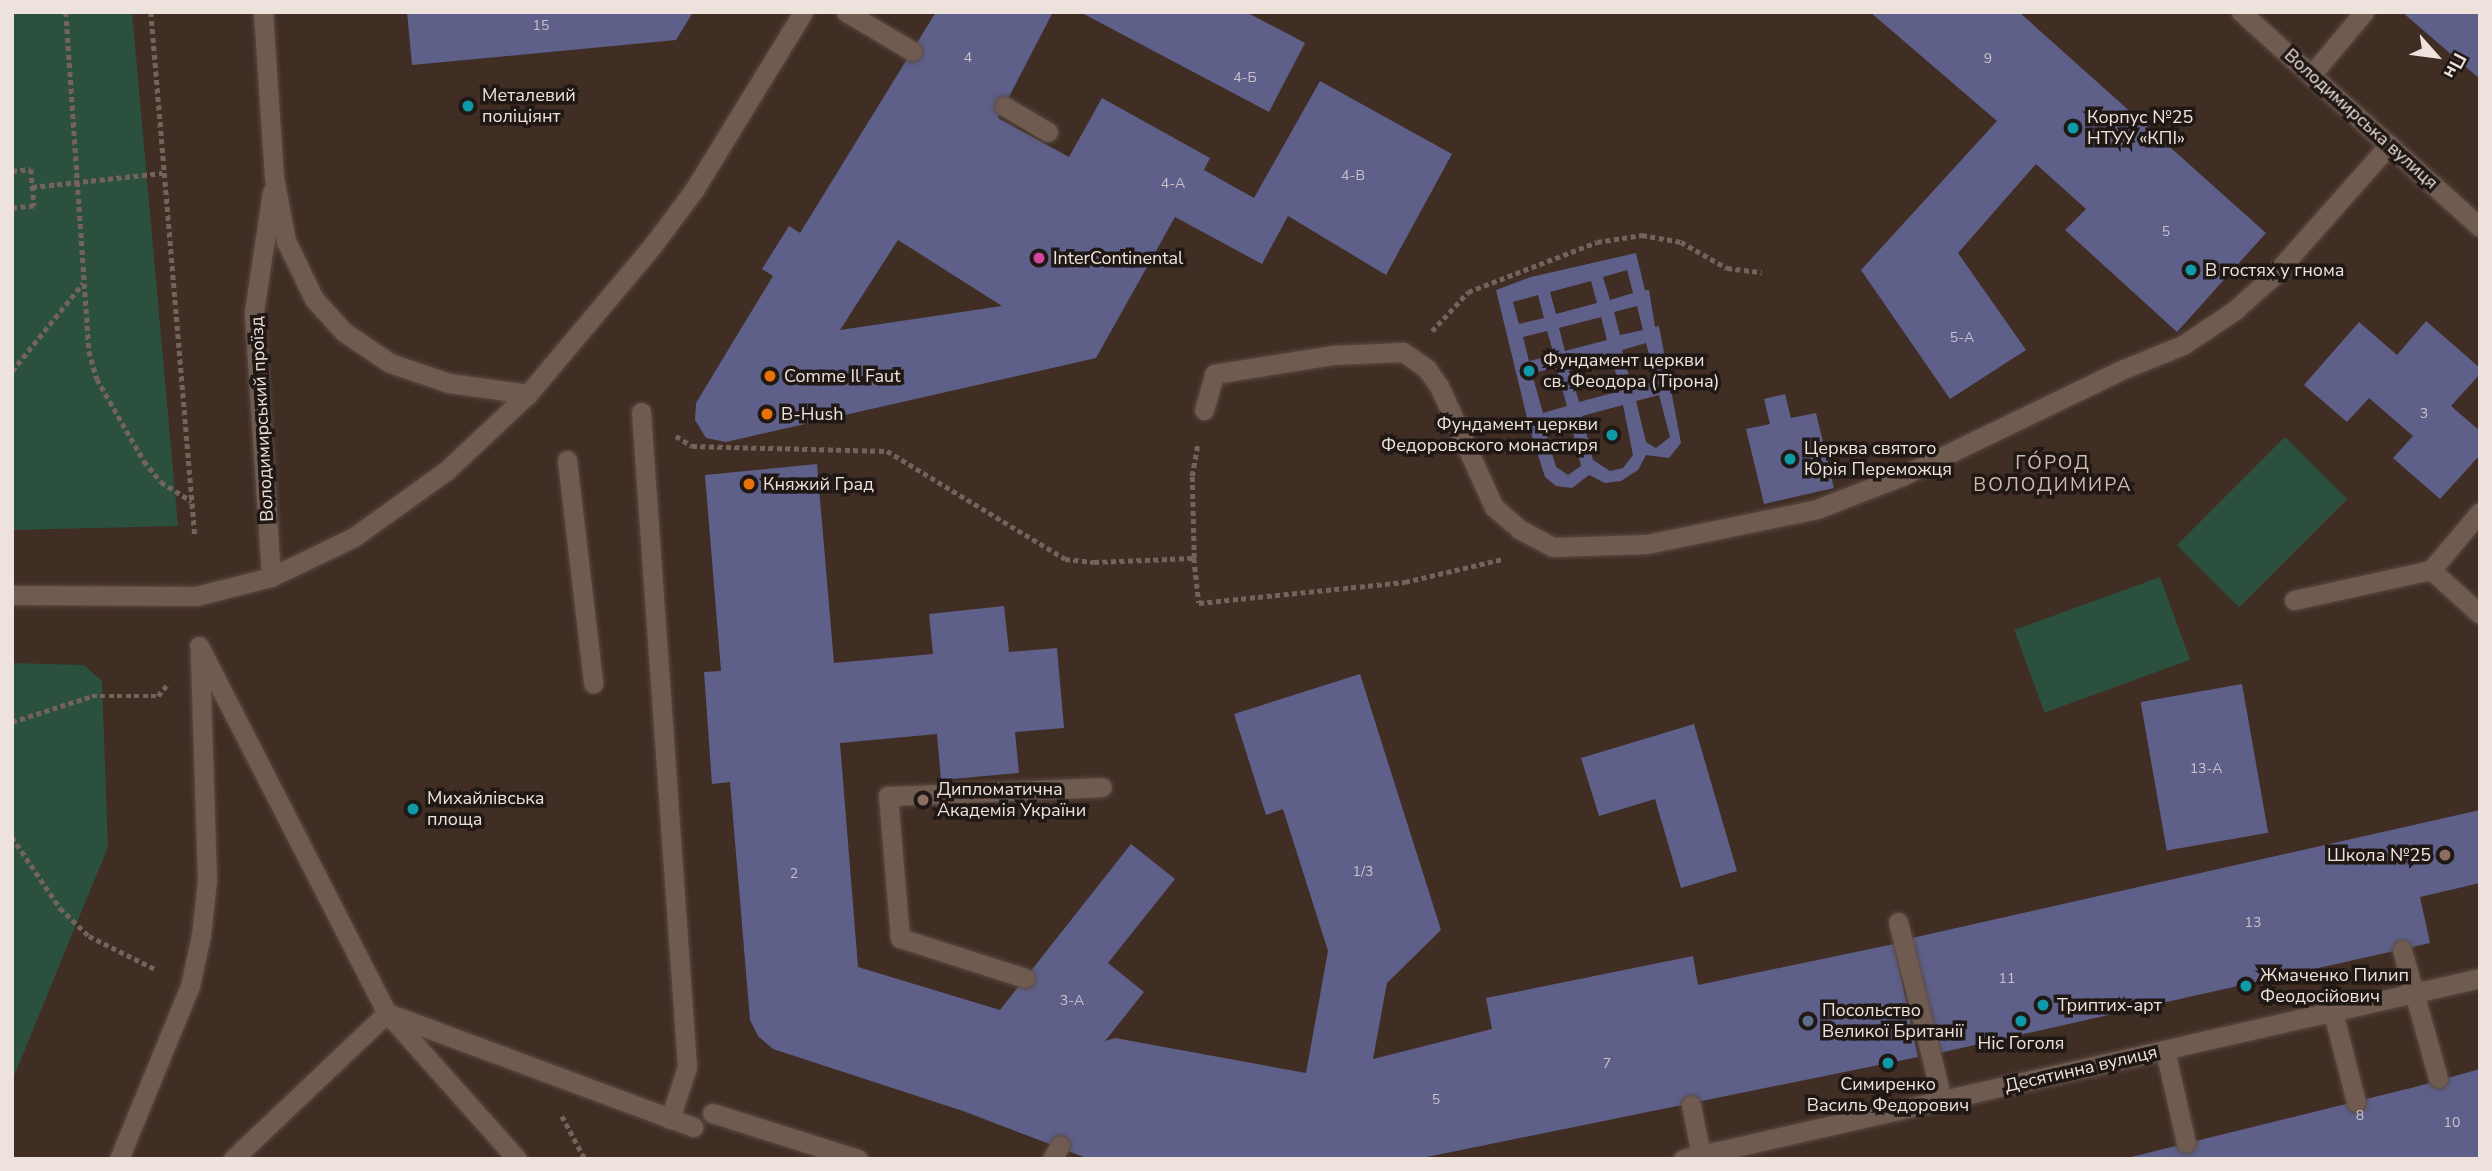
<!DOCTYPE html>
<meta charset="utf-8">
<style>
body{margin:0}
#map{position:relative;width:2492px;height:1171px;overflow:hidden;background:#402d24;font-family:"Nunito Sans",sans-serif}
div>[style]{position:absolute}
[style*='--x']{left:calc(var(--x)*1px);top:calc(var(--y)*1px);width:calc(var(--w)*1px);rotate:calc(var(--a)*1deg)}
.green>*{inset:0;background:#2c503e;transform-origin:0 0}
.building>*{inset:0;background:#5e608a;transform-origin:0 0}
.path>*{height:4.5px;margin-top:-2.25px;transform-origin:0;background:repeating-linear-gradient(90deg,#74635b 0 5px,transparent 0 8.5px)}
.roads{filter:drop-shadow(0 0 2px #5a4a43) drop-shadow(0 0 2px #5a4a43)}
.service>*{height:19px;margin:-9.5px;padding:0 9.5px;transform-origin:9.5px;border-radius:9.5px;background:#6f5b50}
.pedestrian>*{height:19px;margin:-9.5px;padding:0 9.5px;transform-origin:9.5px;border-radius:9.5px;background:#6f5b50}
.minor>*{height:19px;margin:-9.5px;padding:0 9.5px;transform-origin:9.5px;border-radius:9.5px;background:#6f5b50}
.secondary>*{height:19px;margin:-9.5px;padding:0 9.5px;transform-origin:9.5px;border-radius:9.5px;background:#6f5b50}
.dots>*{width:19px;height:19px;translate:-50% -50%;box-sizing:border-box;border:4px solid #201814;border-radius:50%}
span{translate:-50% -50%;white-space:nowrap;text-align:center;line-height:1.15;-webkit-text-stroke:7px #201814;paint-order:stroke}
.number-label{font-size:14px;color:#cac2c8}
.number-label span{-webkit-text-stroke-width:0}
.poi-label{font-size:18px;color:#eee2dc}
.left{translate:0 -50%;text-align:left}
.right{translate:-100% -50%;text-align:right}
.street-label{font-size:18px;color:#eee2dc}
.neighbourhood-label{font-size:19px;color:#d1baae;letter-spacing:2px}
.frame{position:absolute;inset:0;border:14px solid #eee2dc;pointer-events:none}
.north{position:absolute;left:2401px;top:21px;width:70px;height:70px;-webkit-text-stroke:5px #201814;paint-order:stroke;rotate:118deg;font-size:19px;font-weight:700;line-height:28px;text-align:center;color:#eee2dc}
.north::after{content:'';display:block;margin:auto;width:24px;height:32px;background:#eee2dc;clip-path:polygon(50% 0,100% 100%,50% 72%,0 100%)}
</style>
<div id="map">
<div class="green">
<i style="clip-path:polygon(12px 12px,132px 12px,178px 526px,12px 530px)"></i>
<i style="left:2285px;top:437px;width:88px;height:153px;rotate:45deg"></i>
<i style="left:2160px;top:577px;width:88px;height:155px;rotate:70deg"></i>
<i style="clip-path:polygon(12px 663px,84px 665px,102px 681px,108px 847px,12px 1081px)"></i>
</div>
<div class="building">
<i style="clip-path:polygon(407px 12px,693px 12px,676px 40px,412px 65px)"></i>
<i style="clip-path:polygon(evenodd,936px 12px,1053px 12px,998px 118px,1069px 157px,1102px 98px,1210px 158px,1204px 170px,1254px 198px,1320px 81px,1452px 154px,1386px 275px,1288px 216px,1262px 264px,1175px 217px,1096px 358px,726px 442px,706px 438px,695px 420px,696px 403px,773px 276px,762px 269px,789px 226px,800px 233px,936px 12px,898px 240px,1002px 306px,840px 330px,898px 240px)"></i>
<i style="clip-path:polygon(1080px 12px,1246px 12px,1305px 43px,1269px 112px)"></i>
<i style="clip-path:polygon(1870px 12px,2019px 12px,2266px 233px,2177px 332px,2065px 230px,2086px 209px,2036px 164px,1958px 253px,2026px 350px,1950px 399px,1861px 270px,1997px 121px)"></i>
<i style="clip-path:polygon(2402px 12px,2480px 12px,2480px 79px)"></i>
<i style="clip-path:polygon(evenodd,1636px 253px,1645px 290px,1649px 290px,1655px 327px,1659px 326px,1681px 443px,1669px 458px,1646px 455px,1638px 470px,1621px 481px,1605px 483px,1589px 475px,1572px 488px,1556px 486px,1545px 477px,1530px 430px,1496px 290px,1531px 277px,1636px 253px,1627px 270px,1633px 293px,1610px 300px,1603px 277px,1627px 270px,1636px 253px,1591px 281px,1597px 303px,1556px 314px,1550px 292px,1591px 281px,1636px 253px,1538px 295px,1544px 318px,1519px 324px,1513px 302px,1538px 295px,1636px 253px,1637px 306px,1643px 330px,1620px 335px,1614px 312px,1637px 306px,1636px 253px,1601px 317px,1607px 340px,1565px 351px,1559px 328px,1601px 317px,1636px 253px,1547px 331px,1554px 355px,1529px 361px,1523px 337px,1547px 331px,1636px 253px,1646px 343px,1656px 381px,1632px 388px,1622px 350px,1646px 343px,1636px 253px,1611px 354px,1620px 391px,1579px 402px,1568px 364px,1611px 354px,1636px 253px,1556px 367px,1567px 406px,1543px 413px,1532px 374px,1556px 367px,1636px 253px,1659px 395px,1670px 437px,1656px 448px,1646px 442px,1636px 401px,1659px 395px,1636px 253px,1623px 405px,1633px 455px,1623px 468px,1610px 471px,1593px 460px,1582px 416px,1623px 405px,1636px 253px,1570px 419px,1581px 466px,1568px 475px,1556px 467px,1544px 426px,1570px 419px)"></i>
<i style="clip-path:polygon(2426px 321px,2480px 368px,2480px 374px,2451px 406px,2480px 431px,2480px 455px,2440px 499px,2393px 458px,2413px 436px,2369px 398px,2347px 422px,2304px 385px,2359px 322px,2397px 355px)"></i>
<i style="clip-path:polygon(1785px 394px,1791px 418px,1816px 413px,1834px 488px,1764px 504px,1746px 429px,1770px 424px,1764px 399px)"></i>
<i style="clip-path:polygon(817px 464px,834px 663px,933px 654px,929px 614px,1004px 606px,1009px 652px,1057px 648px,1064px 728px,1015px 732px,1019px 773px,941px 780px,937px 734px,840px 743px,858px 967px,1000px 1010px,1131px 844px,1175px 879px,1108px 963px,1144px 992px,1105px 1041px,1115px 1038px,1306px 1073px,1328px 951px,1283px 809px,1266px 815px,1234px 714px,1360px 674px,1441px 930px,1387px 983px,1373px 1059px,1492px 1029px,1486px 998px,1693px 956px,1698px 985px,1894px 944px,1918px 1057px,1417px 1159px,1089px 1159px,963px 1111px,773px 1049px,758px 1036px,750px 1020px,730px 782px,712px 784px,704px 672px,721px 671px,705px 475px)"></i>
<i style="left:2242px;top:684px;width:151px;height:103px;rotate:80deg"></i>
<i style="clip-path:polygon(1694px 724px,1737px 871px,1681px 888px,1655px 799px,1599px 816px,1581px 758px)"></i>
<i style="clip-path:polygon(2480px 810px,2480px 883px,2420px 897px,2430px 943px,1939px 1053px,1912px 938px)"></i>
<i style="clip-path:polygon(2480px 1069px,2480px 1159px,2123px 1159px,2415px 1087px)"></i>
</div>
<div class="path">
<i style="--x:66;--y:12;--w:340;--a:86.1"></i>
<i style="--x:89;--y:351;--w:29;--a:74"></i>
<i style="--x:97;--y:379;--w:95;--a:60.2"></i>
<i style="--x:144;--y:461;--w:27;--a:51"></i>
<i style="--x:161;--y:482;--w:36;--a:32"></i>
<i style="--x:151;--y:12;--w:526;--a:85.2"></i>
<i style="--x:12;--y:171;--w:19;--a:-6"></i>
<i style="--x:31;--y:169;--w:37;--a:85"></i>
<i style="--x:34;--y:206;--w:22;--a:175"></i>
<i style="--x:32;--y:187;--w:131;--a:-6.1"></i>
<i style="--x:1432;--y:331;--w:53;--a:-47.3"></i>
<i style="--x:1468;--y:292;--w:138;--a:-21.2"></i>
<i style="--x:1597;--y:242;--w:46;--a:-8.8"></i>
<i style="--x:1642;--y:235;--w:40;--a:10"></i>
<i style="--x:1681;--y:242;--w:53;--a:29.5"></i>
<i style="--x:1727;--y:268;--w:35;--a:7"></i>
<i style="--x:12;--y:371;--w:113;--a:-51.1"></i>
<i style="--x:676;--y:436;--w:19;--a:32"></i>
<i style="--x:692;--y:446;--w:195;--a:1.5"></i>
<i style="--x:887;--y:451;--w:208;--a:31.2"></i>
<i style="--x:1065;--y:559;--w:29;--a:6"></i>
<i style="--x:1094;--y:562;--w:100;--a:-2.3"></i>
<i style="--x:1194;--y:558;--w:82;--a:-91.4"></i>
<i style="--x:1192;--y:476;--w:34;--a:-80"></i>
<i style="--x:1194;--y:558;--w:45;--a:83.7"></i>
<i style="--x:1199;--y:603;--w:207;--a:-5.8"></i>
<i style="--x:1405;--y:582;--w:101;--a:-13.2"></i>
<i style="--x:12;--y:722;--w:84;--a:-18"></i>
<i style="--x:92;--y:696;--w:66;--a:0"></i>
<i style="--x:158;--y:696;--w:14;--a:-51"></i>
<i style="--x:12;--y:837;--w:86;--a:55.9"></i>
<i style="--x:60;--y:908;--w:40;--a:44"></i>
<i style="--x:89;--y:936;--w:76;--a:26.6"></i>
<i style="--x:562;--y:1116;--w:49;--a:61.9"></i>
</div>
<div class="roads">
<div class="service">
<i style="--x:846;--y:12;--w:77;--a:30.6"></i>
<i style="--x:1004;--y:106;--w:51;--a:30.6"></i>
<i style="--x:1204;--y:410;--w:37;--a:-74"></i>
<i style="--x:1214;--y:374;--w:121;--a:-9.1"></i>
<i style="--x:1333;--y:355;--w:70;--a:-2.5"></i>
<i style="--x:1403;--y:352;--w:29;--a:35"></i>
<i style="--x:1427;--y:369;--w:21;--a:55"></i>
<i style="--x:1439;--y:386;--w:133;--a:65.6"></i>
<i style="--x:1494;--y:507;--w:33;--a:41"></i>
<i style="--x:1519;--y:529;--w:38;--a:28"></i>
<i style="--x:1553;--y:547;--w:94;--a:-1.8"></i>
<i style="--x:1647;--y:544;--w:174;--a:-11.6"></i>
<i style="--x:1817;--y:509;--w:91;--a:-21.2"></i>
<i style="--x:1902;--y:476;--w:243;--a:-25.8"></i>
<i style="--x:2121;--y:370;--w:67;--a:-22"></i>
<i style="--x:2183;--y:345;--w:63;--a:-33.9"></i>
<i style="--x:2235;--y:310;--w:52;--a:-41.9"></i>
<i style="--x:2274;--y:275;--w:174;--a:-48.5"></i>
<i style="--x:567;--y:460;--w:225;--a:83.3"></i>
<i style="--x:2431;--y:570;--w:76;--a:-49.8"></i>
<i style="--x:2294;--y:600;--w:140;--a:-12.4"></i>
<i style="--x:2431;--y:570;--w:66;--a:41.9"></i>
<i style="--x:1898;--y:922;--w:183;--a:76.1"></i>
<i style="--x:2402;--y:950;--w:133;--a:74.3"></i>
<i style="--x:1025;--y:978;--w:131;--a:-162.3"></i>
<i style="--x:900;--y:938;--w:143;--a:-94.8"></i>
<i style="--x:888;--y:796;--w:214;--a:-2.4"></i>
<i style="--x:2333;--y:1012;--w:93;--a:75.7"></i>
<i style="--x:2165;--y:1050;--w:95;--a:77.3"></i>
<i style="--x:1691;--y:1105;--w:51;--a:78.7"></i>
<i style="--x:712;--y:1113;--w:153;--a:17.5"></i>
<i style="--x:1052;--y:1159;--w:16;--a:-60"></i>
</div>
<div class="pedestrian">
<i style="--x:2312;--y:74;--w:81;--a:-50"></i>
<i style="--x:641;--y:412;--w:657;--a:85.98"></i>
<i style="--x:687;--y:1067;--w:55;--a:108.1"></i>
<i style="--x:199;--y:646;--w:412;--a:62.9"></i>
<i style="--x:387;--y:1013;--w:195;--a:48.3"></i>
<i style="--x:119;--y:1159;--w:187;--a:-67.7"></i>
<i style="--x:190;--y:986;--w:52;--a:-77.8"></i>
<i style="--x:201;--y:935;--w:54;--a:-83.7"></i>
<i style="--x:207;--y:881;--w:227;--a:-91.8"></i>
<i style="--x:233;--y:1159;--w:212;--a:-43.5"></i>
<i style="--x:387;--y:1013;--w:327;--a:20.4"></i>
</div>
<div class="minor">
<i style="--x:263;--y:12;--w:165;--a:86.2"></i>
<i style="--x:274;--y:177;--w:65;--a:79.4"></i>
<i style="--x:286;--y:241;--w:64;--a:64.2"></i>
<i style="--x:314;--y:299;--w:45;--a:47.7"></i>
<i style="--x:344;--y:332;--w:55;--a:34"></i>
<i style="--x:390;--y:363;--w:62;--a:18.7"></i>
<i style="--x:449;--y:383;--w:80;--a:7.9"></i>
<i style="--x:2241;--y:12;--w:321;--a:42"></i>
<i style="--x:271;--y:577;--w:266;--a:-93.7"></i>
<i style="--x:254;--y:312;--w:121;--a:-81.5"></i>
<i style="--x:1683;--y:1159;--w:817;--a:-12.79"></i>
</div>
<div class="secondary">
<i style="--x:12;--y:595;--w:184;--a:0.3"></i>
<i style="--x:196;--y:596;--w:77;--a:-14.2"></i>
<i style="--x:271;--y:577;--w:92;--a:-25.7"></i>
<i style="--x:354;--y:537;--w:113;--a:-35.7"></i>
<i style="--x:446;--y:471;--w:112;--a:-43.2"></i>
<i style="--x:528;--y:394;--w:194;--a:-50"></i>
<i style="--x:653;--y:245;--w:69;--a:-53.3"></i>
<i style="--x:694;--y:190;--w:209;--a:-58.5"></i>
</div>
</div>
<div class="dots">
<i style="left:468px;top:106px;background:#0f9aa8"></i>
<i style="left:2073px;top:128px;background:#0f9aa8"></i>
<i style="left:1039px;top:258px;background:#d1479c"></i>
<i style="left:2191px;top:270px;background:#0f9aa8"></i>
<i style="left:1529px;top:371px;background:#0f9aa8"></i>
<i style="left:770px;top:376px;background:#e8710a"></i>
<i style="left:767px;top:414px;background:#e8710a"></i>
<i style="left:1612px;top:435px;background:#0f9aa8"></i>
<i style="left:1790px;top:459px;background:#0f9aa8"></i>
<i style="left:749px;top:484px;background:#e8710a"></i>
<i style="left:923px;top:800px;background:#8d6e63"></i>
<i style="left:413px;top:809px;background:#0f9aa8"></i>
<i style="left:2445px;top:855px;background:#8d6e63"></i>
<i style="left:2246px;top:986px;background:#0f9aa8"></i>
<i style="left:2043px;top:1005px;background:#0f9aa8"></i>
<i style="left:1808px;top:1021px;background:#5c6f8a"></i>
<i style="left:2021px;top:1021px;background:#0f9aa8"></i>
<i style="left:1888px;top:1063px;background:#0f9aa8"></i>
</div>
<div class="number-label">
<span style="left:541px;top:26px">15</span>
<span style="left:968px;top:58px">4</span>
<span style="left:1988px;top:59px">9</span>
<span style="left:1245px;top:78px">4-Б</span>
<span style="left:1353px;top:176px">4-В</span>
<span style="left:1173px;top:184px">4-А</span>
<span style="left:2166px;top:232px">5</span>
<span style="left:1962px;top:338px">5-А</span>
<span style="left:2424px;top:414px">3</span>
<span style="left:2206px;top:769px">13-А</span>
<span style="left:1363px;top:872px">1/3</span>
<span style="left:794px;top:874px">2</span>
<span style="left:2253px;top:923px">13</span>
<span style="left:2007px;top:979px">11</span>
<span style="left:1072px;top:1001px">3-А</span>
<span style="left:1607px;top:1064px">7</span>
<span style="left:1436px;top:1100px">5</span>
<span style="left:2360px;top:1116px">8</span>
<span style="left:2452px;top:1123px">10</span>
</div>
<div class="poi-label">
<span class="left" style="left:482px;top:106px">Металевий<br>поліціянт</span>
<span class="left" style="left:2087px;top:128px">Корпус №25<br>НТУУ «КПІ»</span>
<span class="left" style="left:1053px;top:258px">InterContinental</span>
<span class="left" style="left:2205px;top:270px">В гостях у гнома</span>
<span class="left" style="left:1543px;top:371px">Фундамент церкви<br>св. Феодора (Тірона)</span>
<span class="left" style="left:784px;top:376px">Comme Il Faut</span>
<span class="left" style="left:781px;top:414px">B-Hush</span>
<span class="right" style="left:1598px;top:435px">Фундамент церкви<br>Федоровского монастиря</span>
<span class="left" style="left:1804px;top:459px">Церква святого<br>Юрія Переможця</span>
<span class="left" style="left:763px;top:484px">Княжий Град</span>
<span class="left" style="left:937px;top:800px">Дипломатична<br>Академія України</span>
<span class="left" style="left:427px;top:809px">Михайлівська<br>площа</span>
<span class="right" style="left:2431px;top:855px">Школа №25</span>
<span class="left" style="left:2260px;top:986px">Жмаченко Пилип<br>Феодосійович</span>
<span class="left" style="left:2057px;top:1005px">Триптих-арт</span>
<span class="left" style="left:1822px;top:1021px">Посольство<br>Великої Британії</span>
<span style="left:2021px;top:1043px">Ніс Гоголя</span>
<span style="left:1888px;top:1095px">Симиренко<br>Василь Федорович</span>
</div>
<div class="street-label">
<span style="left:2361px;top:119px;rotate:42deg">Володимирська вулиця</span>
<span style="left:262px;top:419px;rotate:-93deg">Володимирський проїзд</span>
<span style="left:2081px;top:1069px;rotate:-13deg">Десятинна вулиця</span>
</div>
<div class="neighbourhood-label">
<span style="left:2053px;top:475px">ГО́РОД<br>ВОЛОДИМИРА</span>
</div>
<div class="frame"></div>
<div class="north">Пн</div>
</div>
